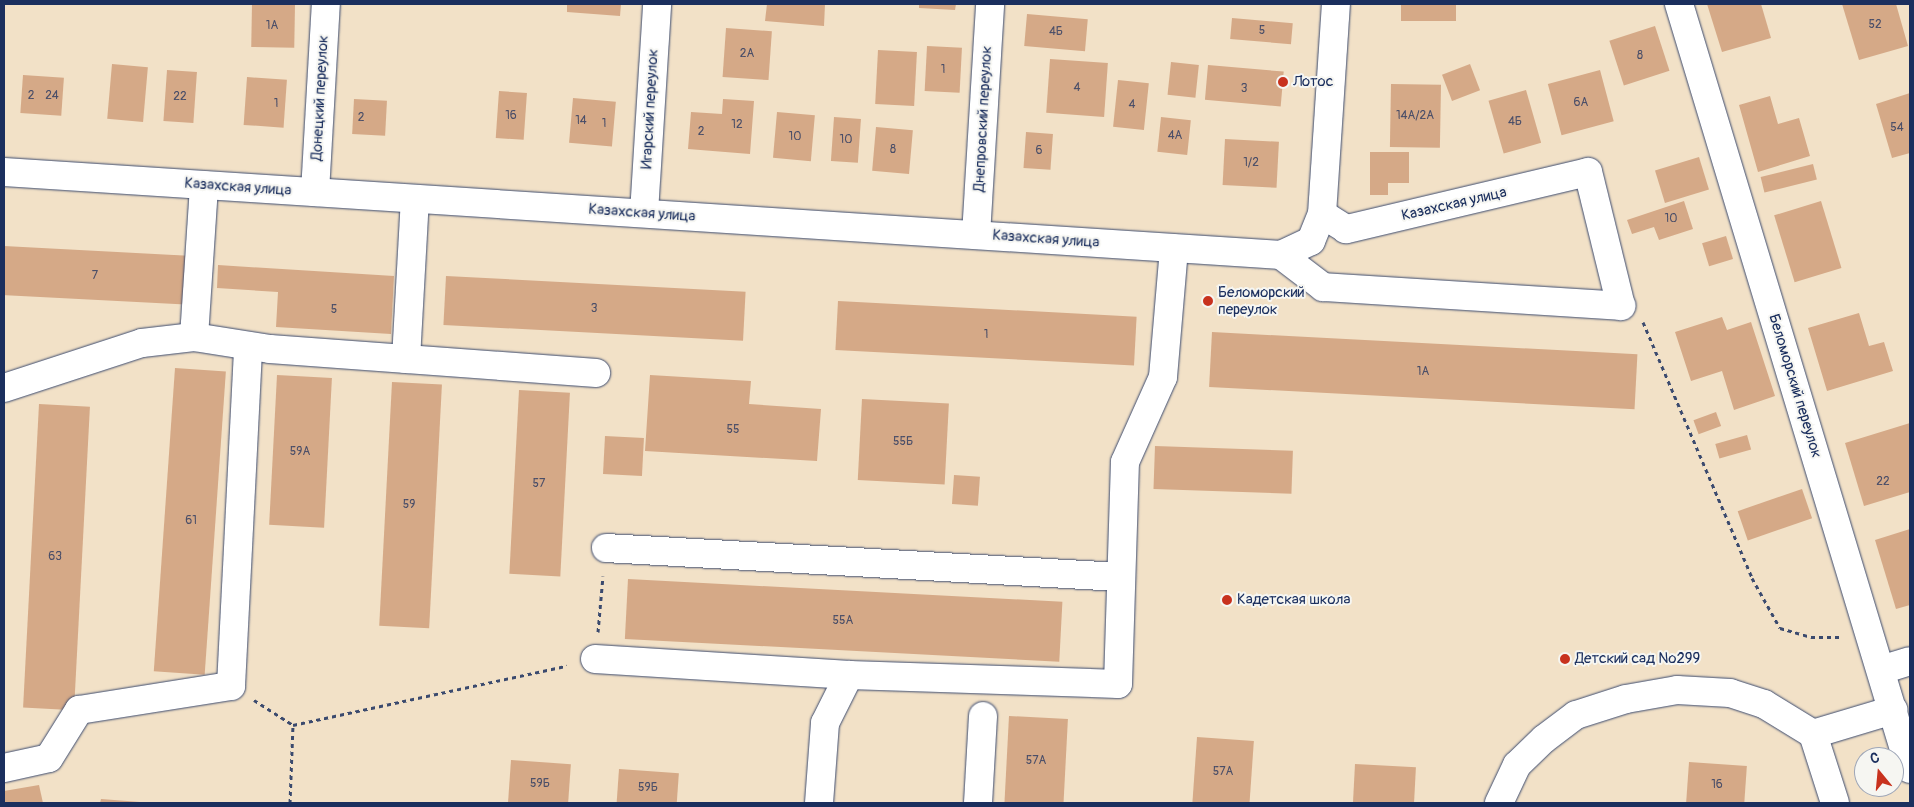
<!DOCTYPE html>
<meta charset="utf-8">
<style>
body{margin:0}
#map{position:relative;width:1914px;height:807px;overflow:hidden;background:#f2e1c7;font-family:Pangolin,sans-serif}
div>[style]{position:absolute}
[style*='--x']{left:calc(var(--x)*1px);top:calc(var(--y)*1px);width:calc(var(--w)*1px);rotate:calc(var(--a)*1deg)}
.building>*{inset:0;background:#d5a987;transform-origin:0 0}
.path>*{height:3px;margin-top:-1.5px;transform-origin:0;background:repeating-linear-gradient(90deg,#3b4a6e 0 4px,transparent 0 8px)}
.roads{filter:drop-shadow(0 0 1px #3b4a6e) drop-shadow(0 0 1px #3b4a6e)}
.minor>*{height:28px;margin:-14px;padding:0 14px;transform-origin:14px;border-radius:14px;background:#fff}
.major>*{height:28px;margin:-14px;padding:0 14px;transform-origin:14px;border-radius:14px;background:#fff}
.dots>*{width:14px;height:14px;translate:-50% -50%;box-sizing:border-box;border:2px solid #f6f6f2;border-radius:50%}
span{translate:-50% -50%;white-space:nowrap;text-align:center;line-height:1.15;-webkit-text-stroke:4px #f6f6f2;paint-order:stroke}
.number-label{font-size:12px;color:#4a4e68}
.number-label span{-webkit-text-stroke-width:0}
.poi-label{font-size:15px;color:#1b2f5e}
.left{translate:0 -50%;text-align:left}
.street-label{font-size:15px;color:#1b2f5e}
.frame{position:absolute;inset:0;border:5px solid #1b2f5e;pointer-events:none}
.north{position:absolute;left:1854px;top:747px;width:50px;height:50px;box-sizing:border-box;background:#f6f6f2;border:1px solid #9ea6b7;border-radius:50%;rotate:343deg;font-size:14px;font-weight:700;line-height:20px;text-align:center;color:#1b2f5e}
.north::after{content:'';display:block;margin:auto;width:18px;height:22px;background:#c8321e;clip-path:polygon(50% 0,100% 100%,50% 72%,0 100%)}
</style>
<div id="map">
<div class="building">
<i style="left:252px;top:4px;width:43px;height:43px;rotate:1deg"></i>
<i style="clip-path:polygon(567px 4px,621px 4px,620px 16px,567px 12px)"></i>
<i style="clip-path:polygon(767px 4px,825px 4px,824px 26px,765px 21px)"></i>
<i style="clip-path:polygon(919px 4px,956px 4px,955px 10px,919px 8px)"></i>
<i style="left:1401px;top:4px;width:55px;height:17px"></i>
<i style="clip-path:polygon(1707px 4px,1761px 4px,1771px 38px,1722px 52px)"></i>
<i style="clip-path:polygon(1842px 4px,1896px 4px,1908px 46px,1859px 60px)"></i>
<i style="left:1027px;top:14px;width:61px;height:32px;rotate:5deg"></i>
<i style="left:1232px;top:18px;width:61px;height:21px;rotate:5deg"></i>
<i style="left:1655px;top:26px;width:47px;height:48px;rotate:72deg"></i>
<i style="left:726px;top:28px;width:46px;height:49px;rotate:4deg"></i>
<i style="left:927px;top:46px;width:35px;height:45px;rotate:3deg"></i>
<i style="left:878px;top:50px;width:39px;height:54px;rotate:3deg"></i>
<i style="left:1050px;top:59px;width:58px;height:54px;rotate:4deg"></i>
<i style="left:1171px;top:62px;width:28px;height:33px;rotate:6deg"></i>
<i style="left:112px;top:64px;width:36px;height:55px;rotate:5deg"></i>
<i style="left:1470px;top:64px;width:28px;height:30px;rotate:69deg"></i>
<i style="left:1208px;top:65px;width:76px;height:35px;rotate:5deg"></i>
<i style="left:167px;top:70px;width:30px;height:51px;rotate:4deg"></i>
<i style="left:1600px;top:70px;width:53px;height:54px;rotate:75deg"></i>
<i style="left:23px;top:75px;width:41px;height:38px;rotate:4deg"></i>
<i style="left:247px;top:77px;width:40px;height:48px;rotate:4deg"></i>
<i style="left:1118px;top:80px;width:31px;height:47px;rotate:6deg"></i>
<i style="left:1391px;top:84px;width:50px;height:63px;rotate:1deg"></i>
<i style="left:1526px;top:90px;width:55px;height:39px;rotate:74deg"></i>
<i style="left:499px;top:91px;width:28px;height:47px;rotate:4deg"></i>
<i style="clip-path:polygon(1910px 93px,1910px 153px,1892px 158px,1876px 104px)"></i>
<i style="clip-path:polygon(1770px 96px,1778px 124px,1799px 118px,1810px 156px,1758px 172px,1739px 105px)"></i>
<i style="left:573px;top:98px;width:43px;height:45px;rotate:5deg"></i>
<i style="left:354px;top:99px;width:33px;height:35px;rotate:3deg"></i>
<i style="clip-path:polygon(723px 99px,754px 101px,750px 154px,688px 149px,691px 112px,722px 114px)"></i>
<i style="left:777px;top:112px;width:38px;height:46px;rotate:5deg"></i>
<i style="left:834px;top:117px;width:27px;height:44px;rotate:4deg"></i>
<i style="left:1161px;top:117px;width:30px;height:35px;rotate:6deg"></i>
<i style="left:876px;top:127px;width:37px;height:44px;rotate:5deg"></i>
<i style="left:1026px;top:132px;width:27px;height:36px;rotate:4deg"></i>
<i style="left:1225px;top:139px;width:54px;height:46px;rotate:3deg"></i>
<i style="clip-path:polygon(1370px 152px,1409px 152px,1409px 183px,1388px 183px,1388px 195px,1370px 195px)"></i>
<i style="left:1699px;top:157px;width:34px;height:46px;rotate:73deg"></i>
<i style="left:1813px;top:164px;width:16px;height:54px;rotate:76deg"></i>
<i style="clip-path:polygon(1684px 201px,1693px 229px,1659px 240px,1654px 227px,1632px 234px,1627px 220px)"></i>
<i style="left:1821px;top:201px;width:70px;height:49px;rotate:73deg"></i>
<i style="left:1726px;top:236px;width:24px;height:25px;rotate:73deg"></i>
<i style="left:4px;top:246px;width:184px;height:49px;rotate:3deg"></i>
<i style="clip-path:polygon(218px 265px,394px 276px,391px 334px,276px 327px,278px 292px,217px 288px)"></i>
<i style="left:446px;top:276px;width:300px;height:49px;rotate:3deg"></i>
<i style="left:838px;top:301px;width:299px;height:49px;rotate:3deg"></i>
<i style="clip-path:polygon(1859px 313px,1869px 346px,1884px 342px,1893px 371px,1827px 391px,1808px 328px)"></i>
<i style="clip-path:polygon(1722px 317px,1727px 330px,1751px 322px,1775px 396px,1734px 410px,1722px 371px,1691px 381px,1675px 332px)"></i>
<i style="left:1212px;top:332px;width:426px;height:55px;rotate:3deg"></i>
<i style="left:175px;top:368px;width:51px;height:304px;rotate:4deg"></i>
<i style="left:277px;top:375px;width:55px;height:150px;rotate:3deg"></i>
<i style="clip-path:polygon(650px 375px,751px 381px,749px 404px,821px 409px,817px 461px,645px 451px)"></i>
<i style="left:392px;top:382px;width:50px;height:244px;rotate:3deg"></i>
<i style="left:519px;top:390px;width:51px;height:184px;rotate:3deg"></i>
<i style="left:862px;top:399px;width:87px;height:81px;rotate:3deg"></i>
<i style="left:39px;top:404px;width:51px;height:304px;rotate:3deg"></i>
<i style="left:1716px;top:412px;width:15px;height:24px;rotate:70deg"></i>
<i style="clip-path:polygon(1910px 423px,1910px 492px,1864px 506px,1845px 443px)"></i>
<i style="left:1747px;top:435px;width:15px;height:33px;rotate:74deg"></i>
<i style="left:605px;top:436px;width:39px;height:38px;rotate:3deg"></i>
<i style="left:1155px;top:446px;width:138px;height:43px;rotate:2deg"></i>
<i style="left:954px;top:475px;width:26px;height:29px;rotate:4deg"></i>
<i style="left:1802px;top:489px;width:31px;height:68px;rotate:71deg"></i>
<i style="clip-path:polygon(1910px 529px,1910px 605px,1896px 609px,1875px 540px)"></i>
<i style="left:628px;top:579px;width:435px;height:60px;rotate:3deg"></i>
<i style="left:1009px;top:716px;width:59px;height:87px;rotate:3deg"></i>
<i style="left:1197px;top:737px;width:57px;height:66px;rotate:4deg"></i>
<i style="left:511px;top:760px;width:60px;height:43px;rotate:4deg"></i>
<i style="left:1689px;top:762px;width:58px;height:41px;rotate:4deg"></i>
<i style="left:1355px;top:764px;width:61px;height:39px;rotate:3deg"></i>
<i style="left:619px;top:769px;width:60px;height:34px;rotate:4deg"></i>
<i style="clip-path:polygon(39px 785px,43px 803px,4px 803px,4px 791px)"></i>
<i style="clip-path:polygon(101px 799px,140px 802px,140px 803px,100px 803px)"></i>
</div>
<div class="path">
<i style="--x:1643;--y:322;--w:278;--a:66.9"></i>
<i style="--x:1752;--y:578;--w:57;--a:60.8"></i>
<i style="--x:1780;--y:628;--w:32;--a:16"></i>
<i style="--x:1811;--y:637;--w:29;--a:0"></i>
<i style="--x:598;--y:632;--w:56;--a:-84.9"></i>
<i style="--x:254;--y:700;--w:46;--a:32.7"></i>
<i style="--x:293;--y:725;--w:280;--a:-12.2"></i>
<i style="--x:290;--y:803;--w:78;--a:-87.8"></i>
</div>
<div class="roads">
<div class="minor">
<i style="--x:1679;--y:4;--w:799;--a:73.2"></i>
<i style="--x:315;--y:192;--w:188;--a:-86.7"></i>
<i style="--x:644;--y:213;--w:209;--a:-86.4"></i>
<i style="--x:976;--y:235;--w:231;--a:-86.5"></i>
<i style="--x:1281;--y:255;--w:53;--a:37.3"></i>
<i style="--x:1323;--y:287;--w:299;--a:3.6"></i>
<i style="--x:1621;--y:306;--w:138;--a:-103.8"></i>
<i style="--x:1588;--y:172;--w:249;--a:166.7"></i>
<i style="--x:1346;--y:229;--w:28;--a:-148"></i>
<i style="--x:194;--y:337;--w:152;--a:-86.2"></i>
<i style="--x:406;--y:359;--w:160;--a:-86.8"></i>
<i style="--x:4;--y:388;--w:145;--a:-18.1"></i>
<i style="--x:142;--y:343;--w:52;--a:-6.6"></i>
<i style="--x:194;--y:337;--w:77;--a:9"></i>
<i style="--x:270;--y:349;--w:327;--a:4.2"></i>
<i style="--x:606;--y:548;--w:515;--a:3.23"></i>
<i style="--x:595;--y:659;--w:255;--a:3.6"></i>
<i style="--x:849;--y:675;--w:269;--a:1.9"></i>
<i style="--x:1118;--y:684;--w:222;--a:-88.2"></i>
<i style="--x:1125;--y:462;--w:93;--a:-65.9"></i>
<i style="--x:1163;--y:377;--w:129;--a:-85.1"></i>
<i style="--x:1881;--y:670;--w:30;--a:-17"></i>
<i style="--x:1813;--y:734;--w:84;--a:-16.7"></i>
<i style="--x:4;--y:768;--w:46;--a:-12.5"></i>
<i style="--x:49;--y:758;--w:57;--a:-58"></i>
<i style="--x:79;--y:710;--w:154;--a:-9"></i>
<i style="--x:231;--y:686;--w:340;--a:-87.1"></i>
<i style="--x:819;--y:803;--w:80;--a:-85.7"></i>
<i style="--x:825;--y:723;--w:54;--a:-63.4"></i>
<i style="--x:978;--y:803;--w:87;--a:-86.7"></i>
<i style="--x:1499;--y:803;--w:42;--a:-64.7"></i>
<i style="--x:1517;--y:765;--w:37;--a:-44"></i>
<i style="--x:1544;--y:739;--w:40;--a:-37"></i>
<i style="--x:1576;--y:715;--w:52;--a:-17.7"></i>
<i style="--x:1626;--y:699;--w:52;--a:-10"></i>
<i style="--x:1677;--y:690;--w:53;--a:3.2"></i>
<i style="--x:1730;--y:693;--w:36;--a:18"></i>
<i style="--x:1764;--y:704;--w:57;--a:31.5"></i>
<i style="--x:1813;--y:734;--w:72;--a:72.3"></i>
</div>
<div class="major">
<i style="--x:4;--y:172;--w:1280;--a:3.72"></i>
<i style="--x:1281;--y:255;--w:33;--a:-25"></i>
<i style="--x:1311;--y:241;--w:29;--a:-68"></i>
<i style="--x:1322;--y:214;--w:210;--a:-86.2"></i>
</div>
</div>
<div class="dots">
<i style="left:1283px;top:82px;background:#c8321e"></i>
<i style="left:1208px;top:301px;background:#c8321e"></i>
<i style="left:1227px;top:600px;background:#c8321e"></i>
<i style="left:1565px;top:659px;background:#c8321e"></i>
</div>
<div class="number-label">
<span style="left:1875px;top:25px">52</span>
<span style="left:272px;top:26px">1А</span>
<span style="left:1262px;top:31px">5</span>
<span style="left:1056px;top:32px">4Б</span>
<span style="left:747px;top:54px">2А</span>
<span style="left:1640px;top:56px">8</span>
<span style="left:943px;top:70px">1</span>
<span style="left:1077px;top:88px">4</span>
<span style="left:1244px;top:89px">3</span>
<span style="left:31px;top:96px">2</span>
<span style="left:52px;top:96px">24</span>
<span style="left:180px;top:97px">22</span>
<span style="left:1581px;top:103px">6А</span>
<span style="left:276px;top:104px">1</span>
<span style="left:1132px;top:105px">4</span>
<span style="left:511px;top:116px">16</span>
<span style="left:1415px;top:116px">14А/2А</span>
<span style="left:361px;top:118px">2</span>
<span style="left:581px;top:121px">14</span>
<span style="left:1515px;top:122px">4Б</span>
<span style="left:604px;top:124px">1</span>
<span style="left:737px;top:125px">12</span>
<span style="left:1897px;top:128px">54</span>
<span style="left:701px;top:132px">2</span>
<span style="left:1175px;top:136px">4А</span>
<span style="left:795px;top:137px">10</span>
<span style="left:846px;top:140px">10</span>
<span style="left:893px;top:150px">8</span>
<span style="left:1039px;top:151px">6</span>
<span style="left:1251px;top:163px">1/2</span>
<span style="left:1671px;top:219px">10</span>
<span style="left:95px;top:276px">7</span>
<span style="left:594px;top:309px">3</span>
<span style="left:334px;top:310px">5</span>
<span style="left:986px;top:335px">1</span>
<span style="left:1423px;top:372px">1А</span>
<span style="left:733px;top:430px">55</span>
<span style="left:903px;top:442px">55Б</span>
<span style="left:300px;top:452px">59А</span>
<span style="left:1883px;top:482px">22</span>
<span style="left:539px;top:484px">57</span>
<span style="left:409px;top:505px">59</span>
<span style="left:191px;top:521px">61</span>
<span style="left:55px;top:557px">63</span>
<span style="left:843px;top:621px">55А</span>
<span style="left:1036px;top:761px">57А</span>
<span style="left:1223px;top:772px">57А</span>
<span style="left:540px;top:784px">59Б</span>
<span style="left:1717px;top:785px">16</span>
<span style="left:648px;top:788px">59Б</span>
</div>
<div class="poi-label">
<span class="left" style="left:1293px;top:82px">Лотос</span>
<span class="left" style="left:1218px;top:301px">Беломорский<br>переулок</span>
<span class="left" style="left:1237px;top:600px">Кадетская школа</span>
<span class="left" style="left:1575px;top:659px">Детский сад №299</span>
</div>
<div class="street-label">
<span style="left:320px;top:98px;rotate:-87deg">Донецкий переулок</span>
<span style="left:650px;top:109px;rotate:-87deg">Игарский переулок</span>
<span style="left:983px;top:119px;rotate:-87deg">Днепровский переулок</span>
<span style="left:238px;top:187px;rotate:4deg">Казахская улица</span>
<span style="left:1454px;top:204px;rotate:-13deg">Казахская улица</span>
<span style="left:642px;top:213px;rotate:4deg">Казахская улица</span>
<span style="left:1046px;top:239px;rotate:4deg">Казахская улица</span>
<span style="left:1795px;top:386px;rotate:73deg">Беломорский переулок</span>
</div>
<div class="frame"></div>
<div class="north">С</div>
</div>
